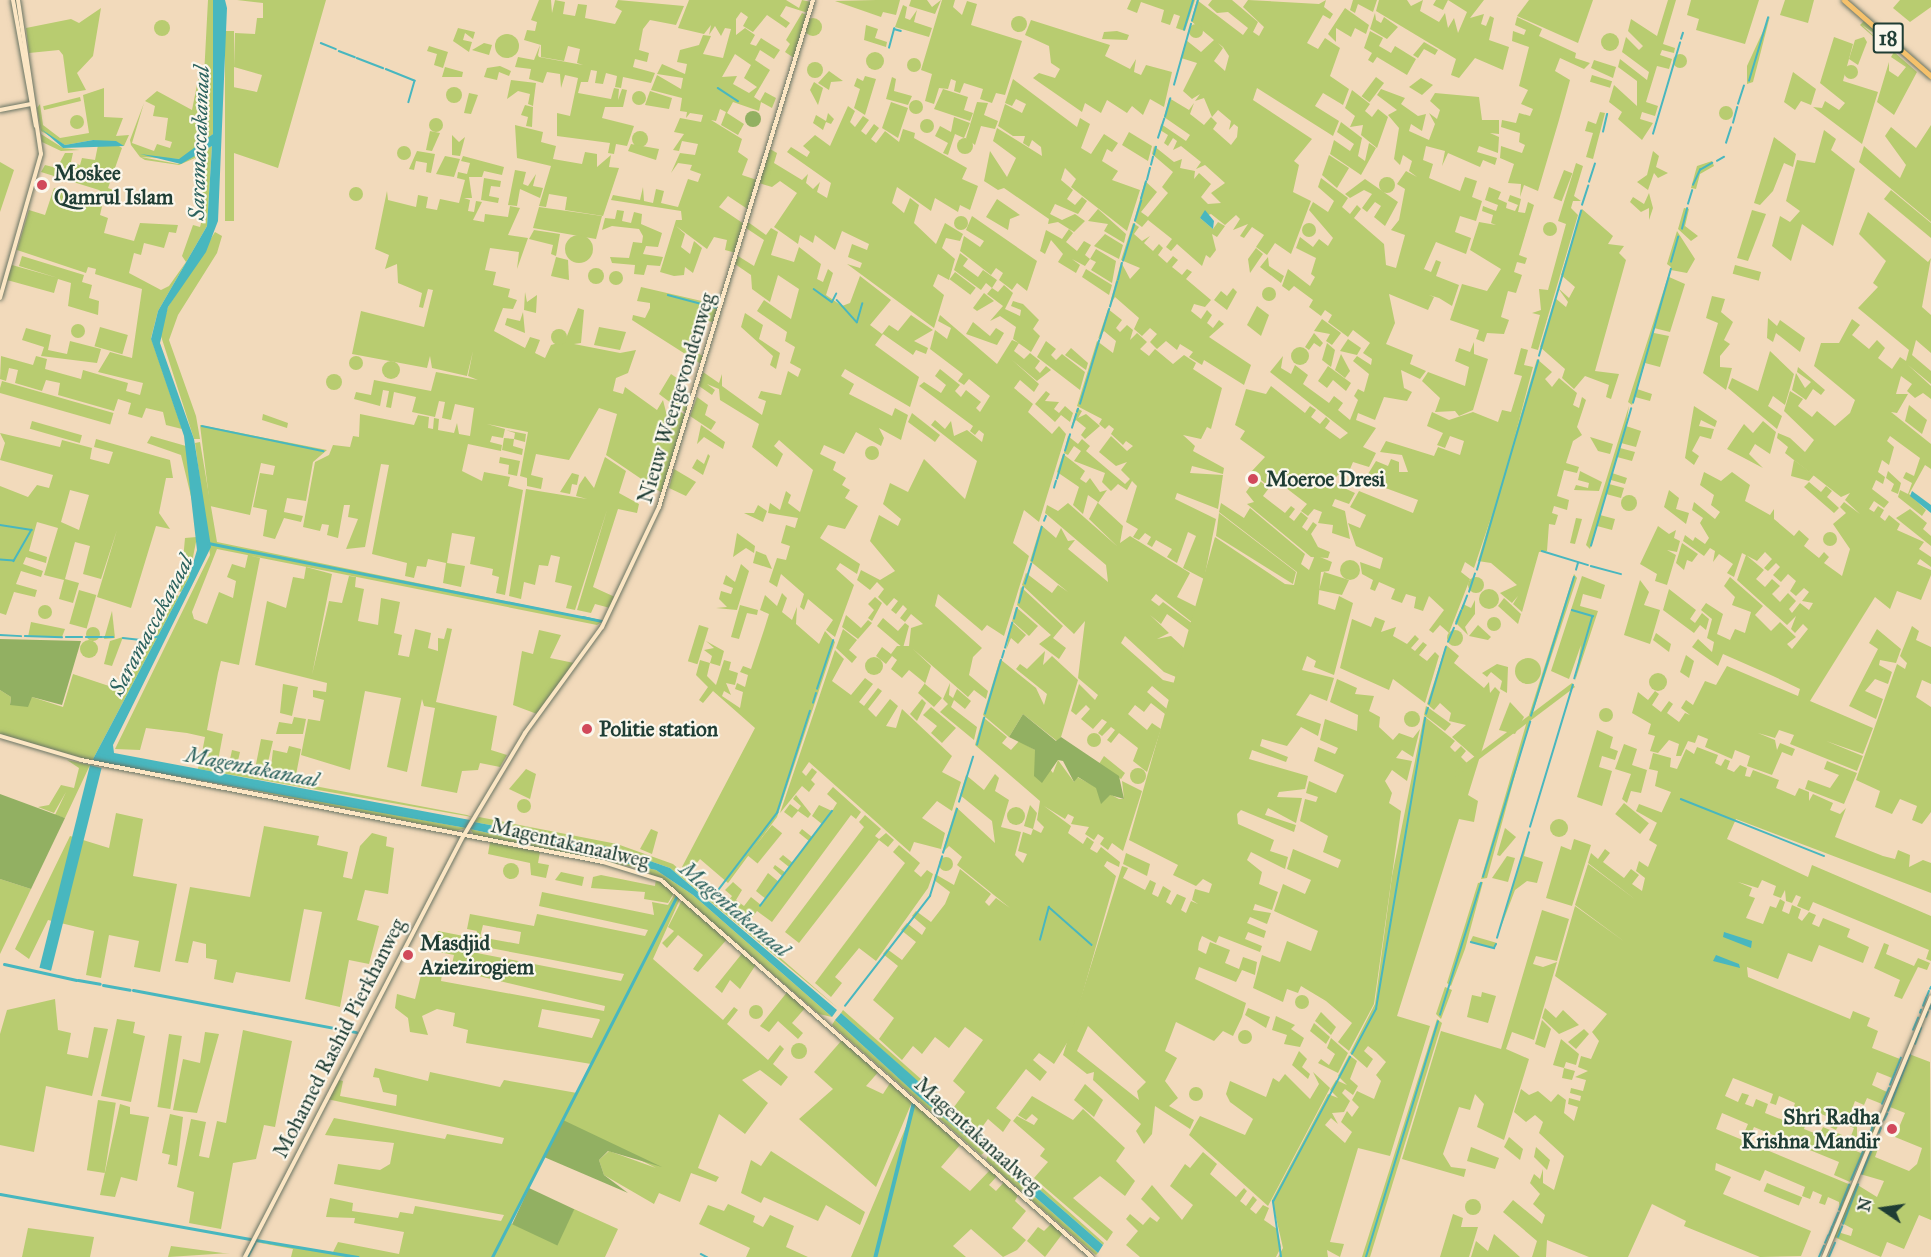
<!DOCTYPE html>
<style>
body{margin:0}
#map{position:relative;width:1931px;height:1257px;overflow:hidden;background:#f2dabb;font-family:"IM FELL Great Primer",serif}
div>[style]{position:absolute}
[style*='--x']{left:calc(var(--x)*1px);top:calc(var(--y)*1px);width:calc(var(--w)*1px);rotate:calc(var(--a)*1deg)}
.green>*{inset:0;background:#b8cc70;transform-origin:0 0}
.round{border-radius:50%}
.forest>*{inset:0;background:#92b062;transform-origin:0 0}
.water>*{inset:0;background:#48b7bf;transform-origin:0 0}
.stream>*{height:1.5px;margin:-0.75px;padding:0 0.75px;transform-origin:0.75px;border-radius:0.75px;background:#48b7bf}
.canal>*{height:3px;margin:-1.5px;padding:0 1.5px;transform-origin:1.5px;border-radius:1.5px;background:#48b7bf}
.roads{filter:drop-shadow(0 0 2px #697463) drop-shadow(0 0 2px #697463)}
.secondary>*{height:4px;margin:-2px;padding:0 2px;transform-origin:2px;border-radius:2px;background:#fbe6c4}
.primary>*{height:4.5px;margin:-2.25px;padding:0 2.25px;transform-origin:2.25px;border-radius:2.25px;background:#f5c16b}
.dots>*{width:16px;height:16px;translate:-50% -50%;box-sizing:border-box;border:3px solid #fbf7ec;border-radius:50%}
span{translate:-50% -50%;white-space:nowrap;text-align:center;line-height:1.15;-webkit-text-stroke:4.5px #fbf7ec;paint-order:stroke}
.shield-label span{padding:2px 4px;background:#fbf7ec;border:2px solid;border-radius:4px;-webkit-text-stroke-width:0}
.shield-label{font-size:20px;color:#1f3d34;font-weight:700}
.poi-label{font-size:21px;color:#1f3d34;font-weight:700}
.left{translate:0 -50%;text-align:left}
.right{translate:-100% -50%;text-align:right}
.street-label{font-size:21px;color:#1f3d34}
.water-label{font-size:22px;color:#2b625e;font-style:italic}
.north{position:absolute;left:1853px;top:1179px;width:60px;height:60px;-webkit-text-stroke:4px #fbf7ec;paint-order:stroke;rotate:283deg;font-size:16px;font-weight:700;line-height:24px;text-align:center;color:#1f3d34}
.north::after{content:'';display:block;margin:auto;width:21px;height:27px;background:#1f3d34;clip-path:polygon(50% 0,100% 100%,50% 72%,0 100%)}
</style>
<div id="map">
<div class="green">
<i style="clip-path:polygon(208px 0,213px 0,213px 134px,181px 159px,141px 157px,178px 164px,212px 146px,207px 226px,158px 311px,151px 338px,182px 429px,166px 425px,163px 412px,146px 408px,142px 418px,128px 414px,131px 403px,118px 399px,114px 411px,58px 395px,60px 383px,46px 380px,42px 391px,15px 383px,18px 370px,9px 368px,6px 381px,0 379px,1px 356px,33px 365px,36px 356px,47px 359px,45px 369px,81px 379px,83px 370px,128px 383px,126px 391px,140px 395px,143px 383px,98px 372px,110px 352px,132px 358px,142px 289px,95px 274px,96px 269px,88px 267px,86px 273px,17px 250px,29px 210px,45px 215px,54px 188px,103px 202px,100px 215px,108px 218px,104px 233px,134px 241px,140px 223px,178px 225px,176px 233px,169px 232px,164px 248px,144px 243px,141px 255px,134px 253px,129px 273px,161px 290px,169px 286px,186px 262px,182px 256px,193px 225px,200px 227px,202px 220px,201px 163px,195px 158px,179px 165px,145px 160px,140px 157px,131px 145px,130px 140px,144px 103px,132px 143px,154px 151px,157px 144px,170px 148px,172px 142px,165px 140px,168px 118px,153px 116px,155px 106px,145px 101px,157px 91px,192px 110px,199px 75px,204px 76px)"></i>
<i style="clip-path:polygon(237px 0,326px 0,278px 168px,231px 152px,233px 87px,257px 92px,262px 75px,234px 67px,235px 33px,255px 34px,257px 18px,263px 18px,263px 3px)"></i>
<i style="clip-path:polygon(539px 0,551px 0,552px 13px,555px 0,565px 2px,563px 14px,575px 16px,578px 4px,587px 5px,585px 18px,615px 24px,622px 11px,615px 7px,618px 0,684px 6px,676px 25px,650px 20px,643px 29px,639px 50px,649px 53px,647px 62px,635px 59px,633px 67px,655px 73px,651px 83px,623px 77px,621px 88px,615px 87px,617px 76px,606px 73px,603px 84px,595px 83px,597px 71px,591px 70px,588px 82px,581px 82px,578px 93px,611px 99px,614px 88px,619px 89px,618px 100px,622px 89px,627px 90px,623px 107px,605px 107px,602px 118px,634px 126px,627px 146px,616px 144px,614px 154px,608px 153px,610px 143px,557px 136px,557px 113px,570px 116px,578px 78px,565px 75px,561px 88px,560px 74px,547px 72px,543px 83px,529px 79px,531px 69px,515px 67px,518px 57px,534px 60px,540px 45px,538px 55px,539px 57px,583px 65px,577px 63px,580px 49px,568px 46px,564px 61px,541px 57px,541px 45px,524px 40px,527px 30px,535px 31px,537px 22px,531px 20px)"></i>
<i style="clip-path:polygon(evenodd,689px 0,786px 0,799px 8px,802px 0,811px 2px,808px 13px,786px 6px,780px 16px,790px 23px,786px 28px,767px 15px,753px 32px,743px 26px,748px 17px,741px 12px,736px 19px,736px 35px,745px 28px,755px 35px,750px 44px,756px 46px,761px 38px,780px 50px,774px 59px,760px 50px,755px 60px,770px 70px,754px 97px,760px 101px,765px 92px,776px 98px,772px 108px,761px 102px,759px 111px,733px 102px,727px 113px,744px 124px,738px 135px,721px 125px,726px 112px,720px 109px,716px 121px,711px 120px,742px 139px,738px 152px,748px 159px,742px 175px,757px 180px,749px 210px,728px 196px,719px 207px,744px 224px,736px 253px,725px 250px,727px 240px,714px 237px,707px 249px,676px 226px,685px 234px,681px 247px,690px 254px,694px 241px,702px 248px,693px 273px,685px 267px,684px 275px,674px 276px,660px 272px,676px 220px,682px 220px,681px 211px,611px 200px,613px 195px,640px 200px,643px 187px,644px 201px,653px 203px,656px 189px,664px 191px,661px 203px,678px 207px,688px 179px,698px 182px,701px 174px,690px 170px,692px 165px,678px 163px,671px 173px,680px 153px,695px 155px,698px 144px,682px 141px,679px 151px,673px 150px,684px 134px,674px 132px,680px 118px,701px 122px,703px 115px,690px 113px,686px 118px,687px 112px,680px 111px,682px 98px,651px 90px,657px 75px,681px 89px,683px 78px,657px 74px,662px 64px,685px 74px,687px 64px,677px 62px,680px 50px,699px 45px,703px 35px,711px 36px,703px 54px,723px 58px,731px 29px,725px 28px,721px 36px,715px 26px,709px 35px,711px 25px,704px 34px,678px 28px,689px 0,735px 54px,751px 65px,744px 78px,757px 87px,749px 93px,733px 84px,737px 76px,722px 77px,735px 54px)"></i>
<i style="clip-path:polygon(876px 0,900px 0,896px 15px,883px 12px,881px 17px,835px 1px)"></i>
<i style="clip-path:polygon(911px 0,927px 0,932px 7px,941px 0,935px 14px,909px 6px)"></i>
<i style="clip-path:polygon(942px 0,955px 0,953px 7px,962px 15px,967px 1px,977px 4px,971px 25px,1022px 41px,1005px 95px,996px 93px,992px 103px,980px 99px,983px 89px,964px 83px,960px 93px,954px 91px,956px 81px,951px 79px,948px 89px,939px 88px,934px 104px,925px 101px,932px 74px,921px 70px)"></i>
<i style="clip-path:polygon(1131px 0,1195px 0,1185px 31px,1176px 28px,1180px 16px,1174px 14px,1170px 25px,1161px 22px,1164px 10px,1141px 2px,1137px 13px,1127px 9px)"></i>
<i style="clip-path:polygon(evenodd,1197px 0,1243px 35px,1248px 28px,1228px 12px,1217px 13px,1208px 5px,1212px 0,1232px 0,1258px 22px,1253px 32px,1259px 36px,1264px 27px,1243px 7px,1248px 0,1319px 4px,1326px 0,1324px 7px,1333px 14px,1330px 19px,1323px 15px,1307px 43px,1318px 49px,1325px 38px,1340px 48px,1330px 76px,1349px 89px,1343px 105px,1323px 93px,1315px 106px,1339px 121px,1333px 136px,1257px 88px,1253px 100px,1312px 139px,1294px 161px,1299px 165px,1293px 192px,1311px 201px,1291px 254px,1275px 243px,1267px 255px,1256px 247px,1264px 235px,1252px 227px,1244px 238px,1240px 236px,1248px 224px,1233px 230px,1240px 219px,1236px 215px,1225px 225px,1211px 214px,1200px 218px,1213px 229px,1218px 222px,1225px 226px,1217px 237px,1212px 234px,1216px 250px,1210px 258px,1206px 255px,1202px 266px,1177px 244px,1171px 251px,1166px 247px,1172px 239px,1148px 220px,1142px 227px,1134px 221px,1145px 181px,1157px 192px,1141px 212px,1148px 217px,1168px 193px,1162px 187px,1173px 172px,1152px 154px,1154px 146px,1174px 162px,1182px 159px,1180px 168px,1195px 171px,1194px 179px,1199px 173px,1211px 184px,1201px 197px,1208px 204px,1221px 203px,1211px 193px,1225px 183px,1205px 165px,1196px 169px,1201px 162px,1181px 146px,1173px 150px,1177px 141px,1173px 138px,1168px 146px,1164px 143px,1168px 135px,1160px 130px,1161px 124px,1186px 141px,1190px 135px,1164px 117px,1169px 98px,1189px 110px,1194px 103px,1190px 114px,1204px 125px,1211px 117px,1217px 123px,1213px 129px,1231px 145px,1237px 137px,1238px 127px,1234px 124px,1229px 130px,1231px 121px,1218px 110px,1212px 117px,1204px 98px,1195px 101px,1200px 94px,1192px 99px,1183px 91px,1197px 63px,1181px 58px,1186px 40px,1201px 52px,1214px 40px,1191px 21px,1197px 0,1218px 43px,1223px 47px,1229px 56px,1225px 71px,1214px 61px,1223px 48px,1218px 43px)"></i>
<i style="clip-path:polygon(1353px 0,1377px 0,1373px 12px,1358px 4px,1355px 13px,1350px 10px)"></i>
<i style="clip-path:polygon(1379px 0,1407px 0,1411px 6px,1423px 0,1420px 11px,1439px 22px,1445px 13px,1448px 28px,1454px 18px,1458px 33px,1467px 12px,1448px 0,1443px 10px,1433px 5px,1436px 0,1484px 0,1470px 18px,1484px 14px,1481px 24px,1486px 26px,1490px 16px,1494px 18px,1489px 40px,1509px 47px,1503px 70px,1475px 58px,1459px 78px,1451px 75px,1456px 59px,1376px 11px)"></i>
<i style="clip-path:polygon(1529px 0,1593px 0,1578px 43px,1517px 16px)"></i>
<i style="clip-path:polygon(1668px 0,1676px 0,1663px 44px,1675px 48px,1674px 53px,1662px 50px,1660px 55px,1672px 59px,1669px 69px,1657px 66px,1646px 102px,1658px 106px,1655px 116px,1642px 112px,1640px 119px,1653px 123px,1642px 140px,1618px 119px,1622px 112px,1609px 102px,1614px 85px,1637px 106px,1637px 81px,1618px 67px,1620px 59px,1647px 80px,1649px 72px,1622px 52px,1626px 37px,1639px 50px,1643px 46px,1628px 31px,1631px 19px,1657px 36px)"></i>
<i style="clip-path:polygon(1691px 0,1759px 0,1745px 44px,1696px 30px,1699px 19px,1687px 15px)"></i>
<i style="clip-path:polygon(1785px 0,1814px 0,1808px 23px,1780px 15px)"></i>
<i style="clip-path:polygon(1900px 0,1931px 0,1931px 7px,1910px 22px,1893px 8px)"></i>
<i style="clip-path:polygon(903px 5px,907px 7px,905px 18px,910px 20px,917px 10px,914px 22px,932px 28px,929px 37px,895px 27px)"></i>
<i style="clip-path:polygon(101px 8px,93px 56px,77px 73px,86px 90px,68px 93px,63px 55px,59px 50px,29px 53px,26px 28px,71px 19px,79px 23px)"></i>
<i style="clip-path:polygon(1345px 8px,1369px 25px,1366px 34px,1355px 28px,1351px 37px,1336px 28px,1336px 42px,1328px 34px)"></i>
<i style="clip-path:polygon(802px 13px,807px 15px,794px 58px,785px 52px,790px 44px,786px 40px)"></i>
<i style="clip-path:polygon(1375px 13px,1376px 20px,1381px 23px,1384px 17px,1398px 27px,1387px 39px,1370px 29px)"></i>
<i class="round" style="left:1011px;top:16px;width:16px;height:16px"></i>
<i style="clip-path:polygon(1770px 16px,1753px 82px,1747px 84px,1747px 66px)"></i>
<i style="clip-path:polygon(1517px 17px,1542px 29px,1539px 36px,1576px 53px,1575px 58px,1590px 63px,1584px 69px,1560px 58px,1555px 71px,1570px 80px,1559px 120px,1538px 191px,1524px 185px,1520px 197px,1521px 184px,1508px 183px,1514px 164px,1500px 158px,1501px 146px,1522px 153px,1525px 145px,1519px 142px,1520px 133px,1501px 127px,1502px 120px,1516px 123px,1519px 113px,1530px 116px,1533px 109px,1521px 104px,1528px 90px,1519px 86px,1529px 47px,1512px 41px,1513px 31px,1524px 35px,1526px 30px,1515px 25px)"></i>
<i class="round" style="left:804px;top:18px;width:18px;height:18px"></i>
<i style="clip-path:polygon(1031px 20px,1110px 45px,1105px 56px,1130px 69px,1136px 59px,1134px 72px,1141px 75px,1146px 65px,1172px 72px,1164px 107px,1150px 99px,1143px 115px,1132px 106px,1127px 113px,1107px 100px,1101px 113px,1085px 103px,1082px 112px,1033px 78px,1039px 73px,1055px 78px,1060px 69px,1051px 63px,1049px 46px,1025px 35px)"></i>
<i class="round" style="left:154px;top:20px;width:16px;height:16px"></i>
<i style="clip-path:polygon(1864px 21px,1893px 46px,1862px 25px,1891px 52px,1860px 25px)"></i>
<i class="round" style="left:1189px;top:24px;width:14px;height:14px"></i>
<i style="clip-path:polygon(866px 25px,878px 29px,875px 38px,887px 42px,886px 47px,864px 40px)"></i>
<i style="clip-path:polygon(458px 28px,475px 32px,473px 39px,465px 33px,463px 40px,472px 42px,469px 52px,453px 41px)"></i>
<i style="left:225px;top:31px;width:9px;height:190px"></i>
<i style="clip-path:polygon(1117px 31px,1129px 35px,1127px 40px,1102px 39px,1104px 32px)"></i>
<i style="clip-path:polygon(1370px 31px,1383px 38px,1379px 46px,1391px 53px,1395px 46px,1416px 59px,1407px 75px,1377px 57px,1373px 63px,1368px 60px,1372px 53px,1364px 48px)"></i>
<i class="round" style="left:1601px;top:33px;width:18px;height:18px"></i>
<i class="round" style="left:495px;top:34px;width:24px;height:24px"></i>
<i style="clip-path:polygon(1834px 37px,1853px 44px,1843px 81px,1878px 92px,1862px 144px,1813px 107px,1822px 108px,1825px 101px,1839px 110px,1845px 103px,1820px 83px)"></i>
<i style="clip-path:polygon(1864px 37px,1867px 42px,1858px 65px,1849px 59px,1855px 40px)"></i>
<i style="clip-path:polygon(1424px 42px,1438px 50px,1435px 55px,1424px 49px,1418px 58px,1413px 55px)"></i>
<i style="clip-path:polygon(484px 43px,492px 45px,489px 55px,472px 50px)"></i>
<i style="clip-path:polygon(429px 46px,448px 52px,443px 68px,434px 65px,437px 54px,427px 51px)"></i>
<i class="round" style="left:866px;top:52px;width:18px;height:18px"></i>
<i style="clip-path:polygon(1894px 52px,1917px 72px,1894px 115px,1877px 102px,1889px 62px,1889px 71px,1898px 77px,1906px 67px,1891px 57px)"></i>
<i class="round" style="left:1673px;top:54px;width:14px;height:14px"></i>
<i class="round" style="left:907px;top:58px;width:14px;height:14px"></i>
<i style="clip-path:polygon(1594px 60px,1616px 67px,1613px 78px,1591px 68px)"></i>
<i class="round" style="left:807px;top:62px;width:16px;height:16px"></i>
<i class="round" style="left:1844px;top:65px;width:14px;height:14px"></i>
<i style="clip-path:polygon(500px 66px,511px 71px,509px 76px,499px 72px,497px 80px,484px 77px,487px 68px)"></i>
<i style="clip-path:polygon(445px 67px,463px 72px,462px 77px,442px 77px)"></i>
<i style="clip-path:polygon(829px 71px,843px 81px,831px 82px,829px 90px,818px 83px)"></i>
<i style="clip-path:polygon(1793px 72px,1816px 89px,1811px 105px,1801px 101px,1795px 110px,1784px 102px)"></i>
<i style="left:1592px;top:75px;width:21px;height:7px;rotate:17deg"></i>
<i style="clip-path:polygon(865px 76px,876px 79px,865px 115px,854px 108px,860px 89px,854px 86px,857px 78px,863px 81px)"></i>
<i style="clip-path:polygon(892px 77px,896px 79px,894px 91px,912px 96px,908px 105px,886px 99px)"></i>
<i style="left:1376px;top:77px;width:10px;height:24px;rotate:37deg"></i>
<i style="clip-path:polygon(1421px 78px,1433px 85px,1422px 95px,1409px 87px)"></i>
<i style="clip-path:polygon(1013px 79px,1077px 127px,1080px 118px,1090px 124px,1081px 148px,1091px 154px,1104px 134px,1118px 143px,1112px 152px,1107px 149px,1102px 161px,1118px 171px,1112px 180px,1140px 190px,1127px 231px,1071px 187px,1076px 179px,1065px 168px,1061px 180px,1073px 190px,1067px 199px,1075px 205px,1082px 197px,1087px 201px,1078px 214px,1055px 204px,1050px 214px,1062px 220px,1075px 214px,1085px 221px,1074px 232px,1058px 222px,1048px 224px,1049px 219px,1004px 188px,998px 190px,984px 181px,990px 151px,1007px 177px,1016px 158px,993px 141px,997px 128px,1042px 156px,1041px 147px,1032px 140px,1029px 147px,1023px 143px,1025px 136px,1013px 136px,998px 126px,1005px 104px,1022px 113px,1026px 104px,1016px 99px,1012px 106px,1005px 103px)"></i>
<i style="clip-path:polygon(511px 80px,536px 83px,533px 106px,528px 104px,530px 94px,518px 91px,507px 99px)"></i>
<i style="clip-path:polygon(814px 82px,823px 88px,818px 105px,810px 90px)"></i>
<i class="round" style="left:446px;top:87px;width:16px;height:16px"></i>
<i style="clip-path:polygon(104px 88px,104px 117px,123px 118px,116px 136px,129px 135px,124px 146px,93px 140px,65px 145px,41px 131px,37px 108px,40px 104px,43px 125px,60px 138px,89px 133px,83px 95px)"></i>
<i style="clip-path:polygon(943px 89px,968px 97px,964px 110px,973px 113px,970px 121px,934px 109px)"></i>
<i style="clip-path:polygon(1381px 89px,1405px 98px,1401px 104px,1418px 116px,1426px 114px,1422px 131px,1411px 124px,1409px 131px,1429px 140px,1435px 124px,1429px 113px,1437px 119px,1440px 110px,1430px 101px,1435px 93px,1479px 97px,1482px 120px,1499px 120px,1499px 134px,1490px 133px,1499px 137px,1498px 153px,1479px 146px,1477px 152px,1497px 158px,1495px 165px,1483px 160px,1480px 167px,1448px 153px,1442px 166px,1445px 151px,1426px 146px,1423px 160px,1433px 164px,1429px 178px,1460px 191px,1465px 177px,1477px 181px,1472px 197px,1482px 201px,1476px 221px,1460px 216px,1455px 232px,1471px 238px,1466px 254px,1436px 242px,1424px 269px,1431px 272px,1436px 260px,1441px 262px,1436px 276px,1459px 285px,1452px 306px,1439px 298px,1429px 295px,1434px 297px,1428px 310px,1389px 294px,1395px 323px,1386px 344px,1413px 355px,1410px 364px,1426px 371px,1420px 379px,1401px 370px,1404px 388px,1412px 392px,1407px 401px,1384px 397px,1375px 420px,1358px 413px,1356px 420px,1376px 428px,1363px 447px,1376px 453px,1369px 467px,1353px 462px,1348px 474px,1342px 471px,1331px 482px,1355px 493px,1349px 504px,1335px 499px,1332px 506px,1345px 511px,1350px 539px,1332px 533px,1333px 525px,1318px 523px,1322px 512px,1314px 509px,1308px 516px,1301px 511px,1307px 504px,1277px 481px,1271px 488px,1251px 472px,1265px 457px,1240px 439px,1245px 431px,1235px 425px,1246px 389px,1266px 394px,1271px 386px,1305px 413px,1310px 406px,1316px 410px,1311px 417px,1320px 424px,1326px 417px,1330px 421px,1325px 428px,1340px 439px,1348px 433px,1270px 372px,1283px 356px,1281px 368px,1291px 374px,1295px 365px,1308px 375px,1303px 384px,1329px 403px,1334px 396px,1343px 403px,1338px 410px,1350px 420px,1358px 400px,1354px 396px,1358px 389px,1364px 392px,1369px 374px,1353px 361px,1357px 356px,1371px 365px,1372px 359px,1363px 353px,1370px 343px,1353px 330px,1348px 337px,1328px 322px,1332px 315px,1325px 310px,1321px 316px,1309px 307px,1313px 300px,1294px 286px,1289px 291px,1282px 286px,1288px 269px,1310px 286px,1315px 277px,1311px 274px,1316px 258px,1296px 248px,1300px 237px,1313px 247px,1319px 239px,1328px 246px,1333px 238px,1309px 210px,1313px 202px,1328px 212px,1334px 201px,1318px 187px,1321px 178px,1348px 198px,1342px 207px,1350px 214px,1357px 205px,1361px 209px,1354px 218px,1384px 244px,1386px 265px,1396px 268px,1405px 235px,1391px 230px,1399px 220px,1405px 189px,1397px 184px,1406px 171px,1417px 177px,1409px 171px,1412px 161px,1403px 155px,1400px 165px,1394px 159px,1399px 128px,1388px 115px,1397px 110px,1377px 95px)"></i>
<i style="clip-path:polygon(1352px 90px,1370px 104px,1365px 111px,1372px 117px,1378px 109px,1388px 117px,1377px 148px,1361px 135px,1363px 125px,1350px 127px,1355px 116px,1345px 108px)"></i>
<i style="clip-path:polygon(650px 91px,672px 98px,669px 109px,645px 105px)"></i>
<i class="round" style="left:632px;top:91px;width:14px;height:14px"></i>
<i style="clip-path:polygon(469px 93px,478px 95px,471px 114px,464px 113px)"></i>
<i style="left:80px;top:97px;width:4px;height:38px;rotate:76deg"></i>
<i class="round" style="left:909px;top:100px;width:14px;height:14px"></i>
<i style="clip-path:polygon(891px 102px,908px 108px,898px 138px,882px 128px)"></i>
<i style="clip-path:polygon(977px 102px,988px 103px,984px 115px,998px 121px,995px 129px,981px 126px,975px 145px,966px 138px)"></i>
<i style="clip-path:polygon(525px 105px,533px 107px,532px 127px,526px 126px,528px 117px,521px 115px)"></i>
<i style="clip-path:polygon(848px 106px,855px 111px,850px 122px,855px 127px,863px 116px,869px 120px,861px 131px,866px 135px,874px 124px,879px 128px,871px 139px,876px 143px,885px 131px,899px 142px,903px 129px,915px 133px,914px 138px,967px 168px,962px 179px,978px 186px,970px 210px,960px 205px,958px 212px,935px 198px,931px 211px,897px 187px,892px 203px,904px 213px,910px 198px,919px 205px,914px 223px,936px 244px,945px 223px,963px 234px,960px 241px,946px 238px,942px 248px,955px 259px,949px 280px,938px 274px,933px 286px,944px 295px,934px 328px,847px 264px,860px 268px,862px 263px,848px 257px,852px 244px,867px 250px,869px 244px,842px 231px,835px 250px,815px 235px,813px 243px,800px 235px,798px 244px,774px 227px,797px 193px,780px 181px,772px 187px,759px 183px,770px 149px,777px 153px,774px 163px,802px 180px,808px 174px,806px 183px,813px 189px,820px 182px,817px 192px,827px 198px,831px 183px,787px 152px,791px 147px,807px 157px,810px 152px,803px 146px,815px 135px,830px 146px)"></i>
<i class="round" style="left:1719px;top:106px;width:14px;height:14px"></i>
<i style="clip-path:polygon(1600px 112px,1605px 113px,1593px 159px,1586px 157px,1593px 133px,1585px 131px,1588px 121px,1596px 124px)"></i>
<i style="clip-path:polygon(828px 113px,834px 119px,831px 124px,826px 122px,823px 130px,813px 123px,816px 115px,826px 121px)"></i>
<i class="round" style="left:70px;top:115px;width:14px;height:14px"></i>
<i style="clip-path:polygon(954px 117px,970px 123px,964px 138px,955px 134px,948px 155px,943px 153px,948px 143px,935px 136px,940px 126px,951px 132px)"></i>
<i class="round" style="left:429px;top:118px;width:14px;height:14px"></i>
<i class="round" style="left:920px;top:119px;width:14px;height:14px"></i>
<i style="clip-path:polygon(1341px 122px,1362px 138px,1358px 156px,1365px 161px,1369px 143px,1376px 148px,1361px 175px,1330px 154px,1334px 140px,1350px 151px,1354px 144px,1337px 132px)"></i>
<i style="clip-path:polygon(515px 125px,543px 132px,541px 142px,556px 146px,553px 159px,582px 164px,585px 152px,597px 154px,597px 167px,611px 155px,609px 167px,619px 168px,603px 216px,565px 210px,567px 197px,549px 194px,546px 207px,539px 206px,551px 166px,517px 158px)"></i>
<i style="clip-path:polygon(1931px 125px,1931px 222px,1859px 162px,1864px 146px,1900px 178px,1906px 165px,1885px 136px,1891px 127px,1916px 148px)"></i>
<i style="clip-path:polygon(1824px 130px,1836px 139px,1831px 150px,1855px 169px,1833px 246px,1802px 224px,1791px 261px,1772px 246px,1780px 216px,1790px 222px,1800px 211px,1786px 201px,1797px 160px,1815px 163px)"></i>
<i style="clip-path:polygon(430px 131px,440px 133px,432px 151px,426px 150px)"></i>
<i class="round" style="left:632px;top:131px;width:16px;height:16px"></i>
<i style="clip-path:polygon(1129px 132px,1152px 146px,1148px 161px,1122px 145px)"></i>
<i style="clip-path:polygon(41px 134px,63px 148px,80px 150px,61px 151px,42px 142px)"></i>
<i style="clip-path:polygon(452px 135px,459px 142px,465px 137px,460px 156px,452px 155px)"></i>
<i style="clip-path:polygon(1774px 137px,1796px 154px,1793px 167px,1784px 163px,1773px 191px,1760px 205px,1754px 203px)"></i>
<i class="round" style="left:957px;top:138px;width:16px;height:16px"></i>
<i style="clip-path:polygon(116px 144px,122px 148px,108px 188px,116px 191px,113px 201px,99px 190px,41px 172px,45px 165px,57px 168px,65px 153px,73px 153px,71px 162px,80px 165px,82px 158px,95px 160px,98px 145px)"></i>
<i style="clip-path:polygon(631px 144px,659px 149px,656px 160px,628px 151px)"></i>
<i class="round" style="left:397px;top:146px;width:14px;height:14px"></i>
<i style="clip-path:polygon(417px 151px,435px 154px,431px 173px,426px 172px,427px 163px,416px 161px,414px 170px,409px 169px)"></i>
<i style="clip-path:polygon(1653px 151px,1659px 156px,1656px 167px,1668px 173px,1658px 178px,1654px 173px,1648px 190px,1637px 182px,1647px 175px)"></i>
<i style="clip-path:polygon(1329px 155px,1349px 168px,1337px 188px,1322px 175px)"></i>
<i style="clip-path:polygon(445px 156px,460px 159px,454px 177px,436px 174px)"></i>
<i style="clip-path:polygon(463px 156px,504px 167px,502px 175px,484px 171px,482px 177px,469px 177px,472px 198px,464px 198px,470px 200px,468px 211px,474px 212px,476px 201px,482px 202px,473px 220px,484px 222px,485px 214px,508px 217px,510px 206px,520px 208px,508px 235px,528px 238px,517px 269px,519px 252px,490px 248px,485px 270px,496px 272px,493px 285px,510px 289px,508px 297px,517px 300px,513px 309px,503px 308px,494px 331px,525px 348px,530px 337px,540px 340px,535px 353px,545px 358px,551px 345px,565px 341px,578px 308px,584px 310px,581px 343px,574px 344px,620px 353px,636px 350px,628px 373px,616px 378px,613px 391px,623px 394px,625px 387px,657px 410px,663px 400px,667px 416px,673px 407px,687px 416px,662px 493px,606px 455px,617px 414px,599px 408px,569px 460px,536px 454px,531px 475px,543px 478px,541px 489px,527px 486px,527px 478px,520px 476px,528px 432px,487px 424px,505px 429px,503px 438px,492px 436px,490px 442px,502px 445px,501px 451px,468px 444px,462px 471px,482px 481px,484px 472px,510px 477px,508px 486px,523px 490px,505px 595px,496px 593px,499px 577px,492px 575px,493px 569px,470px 564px,475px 537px,452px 533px,447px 563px,465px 566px,461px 587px,443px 583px,446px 563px,428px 559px,426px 567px,417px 566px,414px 578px,405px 576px,407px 563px,372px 554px,389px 465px,381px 464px,365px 547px,346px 549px,358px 519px,348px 517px,350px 505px,344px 505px,338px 538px,327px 535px,329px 525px,322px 524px,320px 531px,303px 527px,315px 462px,329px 455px,333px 445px,350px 447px,353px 436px,359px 437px,360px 414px,414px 425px,418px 415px,429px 417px,428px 428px,433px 429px,434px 418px,439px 419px,438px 430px,454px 433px,457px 423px,459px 434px,470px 436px,474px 408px,455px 404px,451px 420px,442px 418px,445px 402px,439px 401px,435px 417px,412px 412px,416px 397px,394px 392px,391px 408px,386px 407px,389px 391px,383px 390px,380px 406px,354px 399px,356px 392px,371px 395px,374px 380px,431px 391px,436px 372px,478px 380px,468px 376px,473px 351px,467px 376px,432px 368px,430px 356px,427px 368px,352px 354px,361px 311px,424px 327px,433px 290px,428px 289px,423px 308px,419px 307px,422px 293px,398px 283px,397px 264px,385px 269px,389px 255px,375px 249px,387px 191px,388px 200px,416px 207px,418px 195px,428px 197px,426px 208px,437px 210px,440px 199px,459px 203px,465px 180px,457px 178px,458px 172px,467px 174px,470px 163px,461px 161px)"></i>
<i style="clip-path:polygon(1712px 161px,1714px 166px,1700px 174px,1696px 189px,1691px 188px,1697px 166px)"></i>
<i style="clip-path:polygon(0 162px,14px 170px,0 212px)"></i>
<i style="clip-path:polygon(1576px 163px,1583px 166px,1574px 196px,1581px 201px,1573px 201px,1571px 208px,1578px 215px,1538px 350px,1531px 348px,1540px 315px,1532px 313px,1541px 310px,1539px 289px,1548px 290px,1566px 224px,1558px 221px)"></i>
<i style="clip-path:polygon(515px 170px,526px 172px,523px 184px,528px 186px,536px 174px,533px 186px,543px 188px,540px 198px,520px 189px,517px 206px,508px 205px)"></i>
<i style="left:1564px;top:170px;width:9px;height:30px;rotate:21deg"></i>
<i class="round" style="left:1379px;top:177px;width:16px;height:16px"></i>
<i style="clip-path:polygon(484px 178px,501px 181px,500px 187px,491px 186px,489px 196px,499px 198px,498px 203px,481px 200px)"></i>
<i style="clip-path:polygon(1365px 179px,1398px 202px,1385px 226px,1374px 217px,1381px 206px,1375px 202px,1367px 212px,1362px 208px,1372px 194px,1364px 190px,1350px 198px,1345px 194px)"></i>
<i class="round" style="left:349px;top:187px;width:14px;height:14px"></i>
<i style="clip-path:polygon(1489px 187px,1501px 192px,1498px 199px,1507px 203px,1506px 208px,1515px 211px,1518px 205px,1508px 201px,1510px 195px,1521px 199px,1518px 212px,1525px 213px,1528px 202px,1534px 205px,1519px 255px,1527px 258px,1525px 264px,1517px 262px,1514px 272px,1522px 275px,1516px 293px,1508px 291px,1501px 317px,1509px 320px,1504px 334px,1487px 333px,1484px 342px,1476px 339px,1479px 330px,1450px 320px,1462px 284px,1487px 291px,1501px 269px,1470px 250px,1479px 222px,1496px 225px,1491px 223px,1493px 215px,1482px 211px,1483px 206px,1496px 211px,1498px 205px,1485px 200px)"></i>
<i style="clip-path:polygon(1891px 190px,1931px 223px,1931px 238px,1884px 199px)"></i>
<i style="clip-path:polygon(1649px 193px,1653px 208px,1649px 220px,1649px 208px,1641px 212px,1630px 202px,1633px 197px,1644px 204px)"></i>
<i style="clip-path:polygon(997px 199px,1020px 215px,1010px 219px,1008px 230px,986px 217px)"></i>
<i style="clip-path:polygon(539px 207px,602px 216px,596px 239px,533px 228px)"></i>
<i style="clip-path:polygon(1684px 208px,1689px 209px,1685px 226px,1698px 236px,1691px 241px,1678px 229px)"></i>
<i style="clip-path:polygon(1098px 209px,1126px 234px,1124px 243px,1104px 231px,1108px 224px,1088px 221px)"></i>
<i style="clip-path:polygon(1582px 209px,1613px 236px,1608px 244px,1624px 246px,1619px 253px,1626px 260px,1595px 371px,1619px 374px,1611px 399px,1606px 397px,1609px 385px,1585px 376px,1574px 389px,1562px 378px,1565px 369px,1540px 347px,1555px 298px,1566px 307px,1568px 302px,1558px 288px,1569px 298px,1575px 287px,1561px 275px)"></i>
<i style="clip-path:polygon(617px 210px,624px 211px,622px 221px,631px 223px,634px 212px,642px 214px,641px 224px,662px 233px,658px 247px,646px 246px,643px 254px,663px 257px,660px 266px,647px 265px,644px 275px,634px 274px,635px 265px,612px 263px,610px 257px,629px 258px,633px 242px,642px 243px,643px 236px,639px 229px,612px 226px,602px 230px,605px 218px,615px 219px)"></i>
<i style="clip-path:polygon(1752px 210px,1766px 214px,1748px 261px,1737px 258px)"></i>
<i style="clip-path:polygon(1868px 212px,1928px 262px,1931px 258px,1922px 307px,1931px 315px,1931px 353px,1916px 340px,1912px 355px,1931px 371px,1931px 384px,1908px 365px,1931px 386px,1931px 399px,1923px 393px,1915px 398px,1907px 391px,1912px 384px,1901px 376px,1896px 394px,1908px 394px,1897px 413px,1891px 412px,1931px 444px,1931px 469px,1925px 465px,1909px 494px,1926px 510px,1922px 516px,1898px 497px,1900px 490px,1908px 494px,1912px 483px,1903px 478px,1906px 472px,1914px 476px,1920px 458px,1890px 436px,1887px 441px,1894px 447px,1889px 465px,1882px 460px,1878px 472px,1885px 477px,1883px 484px,1876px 480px,1872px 489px,1889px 502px,1884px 508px,1874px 501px,1869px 509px,1874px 512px,1878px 506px,1884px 510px,1880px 517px,1885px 521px,1889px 515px,1900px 524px,1897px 530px,1924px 542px,1919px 549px,1931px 557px,1931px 567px,1920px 559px,1917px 564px,1931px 570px,1931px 575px,1921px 600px,1897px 591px,1890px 609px,1875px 597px,1810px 701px,1873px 728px,1863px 754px,1826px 741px,1863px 756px,1857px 771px,1790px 744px,1794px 735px,1779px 730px,1775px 738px,1758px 733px,1775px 740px,1777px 750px,1780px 743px,1795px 749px,1792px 756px,1782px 752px,1772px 775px,1747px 766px,1750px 756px,1735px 750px,1732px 759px,1705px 747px,1708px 739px,1698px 735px,1695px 743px,1688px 741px,1681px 756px,1676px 756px,1679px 744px,1669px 740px,1658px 753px,1650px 751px,1655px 736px,1648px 734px,1651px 724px,1632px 713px,1638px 692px,1648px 700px,1655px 691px,1659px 694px,1652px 705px,1661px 712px,1669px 701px,1673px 704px,1667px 713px,1679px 722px,1685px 713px,1690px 715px,1681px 708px,1686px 700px,1693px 705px,1705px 681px,1716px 685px,1727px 666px,1798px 696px,1800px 689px,1773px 676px,1723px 654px,1718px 666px,1692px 647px,1698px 639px,1712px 652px,1714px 642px,1707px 638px,1712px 619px,1701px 610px,1706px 603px,1723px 614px,1717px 634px,1730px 640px,1735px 629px,1745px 633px,1751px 612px,1732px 605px,1735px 597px,1724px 586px,1730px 577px,1763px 606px,1755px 615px,1771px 631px,1780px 622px,1796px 637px,1787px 644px,1792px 649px,1808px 629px,1803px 624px,1795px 633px,1791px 629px,1796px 616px,1787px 625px,1737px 580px,1746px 555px,1764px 570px,1756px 579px,1765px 587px,1772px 579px,1780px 586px,1772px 594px,1780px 602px,1788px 593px,1796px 601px,1789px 609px,1792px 613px,1800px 603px,1809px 610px,1813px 603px,1802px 601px,1809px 592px,1804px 588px,1796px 596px,1790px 591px,1796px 581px,1788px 574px,1781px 582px,1773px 575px,1780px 567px,1776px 563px,1768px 571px,1764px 568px,1772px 559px,1765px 552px,1757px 561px,1742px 553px,1734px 577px,1727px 573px,1733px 564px,1719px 554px,1713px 562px,1715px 551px,1710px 548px,1704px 556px,1683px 541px,1685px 535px,1693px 541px,1695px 537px,1705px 544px,1709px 538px,1700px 523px,1703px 518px,1692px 510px,1694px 502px,1715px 519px,1720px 512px,1711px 505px,1714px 495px,1700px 485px,1704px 472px,1721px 481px,1732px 472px,1750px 485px,1745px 501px,1770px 515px,1774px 509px,1774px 519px,1794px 536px,1799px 530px,1809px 539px,1804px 546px,1819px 558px,1824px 552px,1829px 557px,1824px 563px,1842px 576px,1850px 549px,1833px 524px,1846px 513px,1840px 507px,1844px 502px,1860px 514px,1845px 500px,1850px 493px,1841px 497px,1785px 453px,1788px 447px,1777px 438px,1778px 433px,1790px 438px,1805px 452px,1814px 440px,1784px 411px,1790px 391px,1803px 399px,1798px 406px,1812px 417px,1817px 411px,1835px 426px,1850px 413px,1855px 400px,1814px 366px,1821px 343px,1839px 343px,1852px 319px,1860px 325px,1852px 335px,1869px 349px,1877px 340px,1885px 348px,1878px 358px,1892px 369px,1900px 357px,1906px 361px,1909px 350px,1858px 308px,1878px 287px,1873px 283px,1886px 261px,1859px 234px)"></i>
<i style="clip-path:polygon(972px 216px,1037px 261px,1027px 291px,1017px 283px,1012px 290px,999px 280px,1003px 273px,996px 268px,991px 275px,960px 251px,964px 236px,980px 247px,984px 241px,966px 230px)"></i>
<i class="round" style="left:954px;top:216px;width:14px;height:14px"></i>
<i class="round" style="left:1543px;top:222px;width:14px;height:14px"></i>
<i style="clip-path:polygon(748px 222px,766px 235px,771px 228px,778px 232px,771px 255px,794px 262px,799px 247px,821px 264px,817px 279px,823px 282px,828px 269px,833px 273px,826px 295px,842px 306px,850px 303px,860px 276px,891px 300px,870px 325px,882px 334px,889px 325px,898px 331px,911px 315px,933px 330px,914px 341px,928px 348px,926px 354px,916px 350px,913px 355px,883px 334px,875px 345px,919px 377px,910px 407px,845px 369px,841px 376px,854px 384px,849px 394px,892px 416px,895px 408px,908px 415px,901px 440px,879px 428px,884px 438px,881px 446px,856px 432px,844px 454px,824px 445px,820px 454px,836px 462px,833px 470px,846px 478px,842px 485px,850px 490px,845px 498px,858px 506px,845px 529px,828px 525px,820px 538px,860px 564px,857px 574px,840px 563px,836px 569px,854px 585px,835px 637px,826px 630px,833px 620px,808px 599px,804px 610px,800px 607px,804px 594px,781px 574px,777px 587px,769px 582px,777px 558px,786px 560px,790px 546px,781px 543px,786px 525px,795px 528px,798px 518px,768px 513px,770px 503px,780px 510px,786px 491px,791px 495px,788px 503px,800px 512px,813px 470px,779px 440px,774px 446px,783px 454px,777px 467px,752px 447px,759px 424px,720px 400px,719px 389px,707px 384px,715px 390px,712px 395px,699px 386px,703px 372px,719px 383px,722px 374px,722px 386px,762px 415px,766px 401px,758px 398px,761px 391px,781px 395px,788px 371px,798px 377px,801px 369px,790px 363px,795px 347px,785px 341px,787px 332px,757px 311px,764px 300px,791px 319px,799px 289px,778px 275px,770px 302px,752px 289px,751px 275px,735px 264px,738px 256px,754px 266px,764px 240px,746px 228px)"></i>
<i style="clip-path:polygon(1133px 223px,1139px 227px,1134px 234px,1142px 241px,1150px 236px,1144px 243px,1153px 251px,1159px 244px,1163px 248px,1158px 255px,1167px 263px,1173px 256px,1178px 260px,1172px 267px,1182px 275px,1187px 269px,1192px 272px,1186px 279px,1211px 300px,1205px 307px,1194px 304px,1191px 311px,1201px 319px,1207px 310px,1212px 315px,1207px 323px,1213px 328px,1219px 320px,1224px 324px,1209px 337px,1251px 365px,1244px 385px,1204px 360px,1202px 365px,1189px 357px,1193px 352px,1180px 344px,1177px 350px,1166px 341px,1157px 349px,1150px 342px,1157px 334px,1150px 328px,1142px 336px,1134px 329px,1139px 318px,1115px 297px,1109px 307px,1121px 262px,1130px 279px,1140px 268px,1121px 260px)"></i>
<i class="round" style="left:1302px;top:223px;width:14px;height:14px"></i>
<i style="clip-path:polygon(1069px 229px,1073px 233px,1066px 242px,1077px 251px,1084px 241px,1091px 245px,1085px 255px,1090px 259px,1096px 249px,1116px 261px,1112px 283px,1091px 270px,1096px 262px,1090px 259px,1085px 266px,1072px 259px,1080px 265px,1076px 273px,1058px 262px,1063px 254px,1051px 240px,1045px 254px,1040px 251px,1046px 230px,1062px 239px)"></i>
<i style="clip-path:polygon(534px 230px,560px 234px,556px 256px,551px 254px,553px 245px,529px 239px)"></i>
<i style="clip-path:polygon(1677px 231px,1695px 259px,1687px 273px,1671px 270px,1669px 277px,1685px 284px,1670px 332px,1654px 328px,1654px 333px,1669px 336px,1660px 367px,1645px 363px,1637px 389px,1652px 394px,1650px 401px,1635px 397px,1632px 405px,1628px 402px,1671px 267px,1667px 264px)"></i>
<i style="clip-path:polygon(215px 232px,222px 236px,217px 253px,178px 315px,169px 340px,196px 416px,200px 439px,194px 439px,160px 333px,168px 307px)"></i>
<i style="clip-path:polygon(1105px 234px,1123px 245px,1119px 259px,1094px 246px)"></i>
<i class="round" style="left:565px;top:235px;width:28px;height:28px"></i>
<i style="clip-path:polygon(1256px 248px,1263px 254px,1250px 273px,1248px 259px)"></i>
<i style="clip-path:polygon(960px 253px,968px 259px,963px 266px,978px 277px,983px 270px,997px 280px,992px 288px,998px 292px,1004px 285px,1013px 293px,1005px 309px,1020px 316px,1021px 310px,1011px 306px,1013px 301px,1023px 304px,1039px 320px,1033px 329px,1040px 336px,1031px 352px,1013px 339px,1016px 327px,1000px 316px,990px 321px,1003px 306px,987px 294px,992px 288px,986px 283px,981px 290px,954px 270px)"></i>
<i style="clip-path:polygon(22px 256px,84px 275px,82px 282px,92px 285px,89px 298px,99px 301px,98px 315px,68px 306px,71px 283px,58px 279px,54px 293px,7px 280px,12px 265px,58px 278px,19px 266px)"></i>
<i style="clip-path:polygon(556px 257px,568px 260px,569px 280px,551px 276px)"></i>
<i style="clip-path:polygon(1268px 257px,1269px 266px,1284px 276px,1281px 283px,1260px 267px)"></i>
<i style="left:1735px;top:265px;width:27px;height:9px;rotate:15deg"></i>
<i class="round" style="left:588px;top:268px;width:16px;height:16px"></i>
<i style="clip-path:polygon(1086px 269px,1112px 285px,1109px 295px,1082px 277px)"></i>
<i class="round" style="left:609px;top:271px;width:14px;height:14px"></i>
<i style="left:955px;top:272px;width:26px;height:9px;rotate:37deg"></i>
<i style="clip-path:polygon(641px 287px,719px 305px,715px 323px,699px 318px,689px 349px,705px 357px,701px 364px,632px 320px,633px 315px,645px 318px,650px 308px,650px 303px,637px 301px)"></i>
<i class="round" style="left:1262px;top:287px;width:14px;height:14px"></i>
<i style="clip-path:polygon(1233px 288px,1237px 292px,1227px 310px,1214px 300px,1221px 291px,1227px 296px)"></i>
<i style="clip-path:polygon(525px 292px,527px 302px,537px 295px,536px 313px,524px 310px)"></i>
<i style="clip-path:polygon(984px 293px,994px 301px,977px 311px,973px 308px)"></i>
<i style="clip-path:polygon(1712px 296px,1725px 299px,1721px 312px,1733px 322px,1724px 340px,1730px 344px,1720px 356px,1720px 367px,1732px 368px,1726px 390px,1703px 373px,1718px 323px,1706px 318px)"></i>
<i style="clip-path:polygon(1257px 306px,1269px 315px,1261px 336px,1247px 325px)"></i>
<i style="clip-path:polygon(1108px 309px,1122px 320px,1116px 328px,1120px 332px,1127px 325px,1133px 330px,1130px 340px,1137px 333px,1147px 342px,1140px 349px,1149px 356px,1155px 349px,1173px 364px,1184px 355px,1196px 363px,1193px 369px,1222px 388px,1211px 429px,1207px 427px,1201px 439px,1183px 435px,1195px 446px,1193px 451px,1224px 468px,1223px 474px,1192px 466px,1190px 473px,1223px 475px,1218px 509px,1177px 493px,1175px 499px,1216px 519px,1204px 579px,1183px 568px,1196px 536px,1188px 532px,1177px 563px,1167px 557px,1172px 549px,1156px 540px,1152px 547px,1147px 544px,1151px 537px,1145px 533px,1139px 540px,1133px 537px,1138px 529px,1126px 522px,1137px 486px,1132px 481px,1127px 490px,1118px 484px,1111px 491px,1102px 482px,1105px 473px,1074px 461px,1081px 451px,1074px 446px,1068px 455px,1064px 453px,1068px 436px,1078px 444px,1082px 439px,1090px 446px,1086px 451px,1125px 484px,1130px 479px,1121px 470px,1127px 462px,1116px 466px,1099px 452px,1111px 436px,1127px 451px,1133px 446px,1126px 441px,1123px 445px,1111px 434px,1114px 429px,1109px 425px,1105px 429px,1099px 424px,1102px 419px,1077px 406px,1097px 341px,1113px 353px,1116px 341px,1104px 331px,1098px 339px)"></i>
<i style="clip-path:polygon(523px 312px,525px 333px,505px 325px,507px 318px,520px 321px)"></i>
<i style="clip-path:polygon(745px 313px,763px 325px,759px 339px,780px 353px,776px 369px,770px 365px,773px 356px,741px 327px)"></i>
<i style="clip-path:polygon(940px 315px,997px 364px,1012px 340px,1019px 343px,1014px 351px,1024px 359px,1030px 353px,1040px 361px,1035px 368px,1040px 373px,1046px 366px,1051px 370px,1037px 381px,1011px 359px,1039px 384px,1034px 392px,1020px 380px,1014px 388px,1033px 404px,1028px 412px,1052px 434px,1059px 426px,1066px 434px,1039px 522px,1024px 510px,1013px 543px,1029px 556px,1004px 636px,987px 625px,982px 631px,938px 594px,935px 606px,982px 648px,973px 657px,969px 675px,988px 691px,986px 699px,974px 690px,968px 697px,913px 649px,931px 666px,925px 684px,942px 698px,934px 707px,918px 693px,925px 683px,909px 670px,902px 678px,891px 669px,897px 660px,892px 656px,886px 664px,876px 656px,882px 647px,891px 654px,897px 646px,909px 646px,911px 628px,923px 624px,911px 614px,905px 622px,900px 618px,907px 609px,903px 605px,896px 614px,891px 610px,898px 601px,894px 598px,887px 606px,878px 597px,884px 589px,877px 582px,870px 590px,857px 580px,861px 570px,880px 580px,895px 571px,870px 541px,879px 515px,898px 526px,901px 519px,883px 504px,890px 483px,908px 492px,924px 459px,965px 499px,977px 461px,931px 425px,935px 420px,945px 429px,951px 421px,954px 436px,967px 430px,982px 442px,984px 434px,979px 430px,975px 435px,970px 431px,973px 426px,919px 386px,924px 382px,941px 393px,946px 385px,935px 376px,940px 369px,960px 385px,955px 391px,961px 397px,966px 390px,981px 402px,976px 408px,980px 412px,990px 396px,969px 379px,964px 385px,958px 381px,963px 374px,930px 349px,935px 330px,947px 339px,951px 328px,938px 321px)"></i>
<i style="clip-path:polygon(1768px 318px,1777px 326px,1780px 320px,1805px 338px,1800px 352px,1776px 333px,1773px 342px,1767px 338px)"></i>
<i style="clip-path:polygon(1322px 319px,1341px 333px,1332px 345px,1326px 341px,1330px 334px,1314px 331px)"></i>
<i style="clip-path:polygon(973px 322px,990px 336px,996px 328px,1004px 333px,997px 345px,966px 334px)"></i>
<i class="round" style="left:71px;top:324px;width:14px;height:14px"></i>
<i style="left:100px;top:327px;width:29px;height:20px;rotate:16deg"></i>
<i style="clip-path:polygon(599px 327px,626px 332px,620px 350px,594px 345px)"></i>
<i style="clip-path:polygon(26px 328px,51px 335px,48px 350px,67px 354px,70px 341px,101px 349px,97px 363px,41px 356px,44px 347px,22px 340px)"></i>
<i class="round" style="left:551px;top:329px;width:16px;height:16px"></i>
<i style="clip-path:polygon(1314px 333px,1323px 343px,1320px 347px,1314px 343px,1309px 350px,1305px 347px)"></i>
<i style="clip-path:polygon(1348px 339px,1361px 348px,1357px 355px,1340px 351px)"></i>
<i style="clip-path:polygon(1046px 341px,1056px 349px,1051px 355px,1056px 360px,1062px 354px,1085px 372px,1080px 390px,1037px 357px)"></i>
<i style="clip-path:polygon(1474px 342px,1474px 354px,1488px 359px,1473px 410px,1459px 416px,1455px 411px,1435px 412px,1440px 398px,1422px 381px,1428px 372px,1465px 386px,1469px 367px,1455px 361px,1459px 348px,1470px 352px)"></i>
<i style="clip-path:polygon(1327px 343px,1335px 350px,1331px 367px,1322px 360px)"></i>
<i class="round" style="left:1291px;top:347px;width:18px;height:18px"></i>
<i style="clip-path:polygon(1071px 348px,1088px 363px,1086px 370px,1065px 355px)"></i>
<i style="clip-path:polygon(1521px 348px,1528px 350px,1524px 365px,1533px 367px,1503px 482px,1474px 568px,1465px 562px,1461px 572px,1470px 579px,1449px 633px,1440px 625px,1433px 633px,1429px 630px,1444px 610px,1429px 596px,1423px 611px,1414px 608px,1416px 597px,1406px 594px,1402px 603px,1391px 599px,1395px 589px,1379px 582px,1375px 591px,1370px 589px,1373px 580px,1362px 574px,1360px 562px,1380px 569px,1383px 558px,1356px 546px,1348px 523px,1360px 528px,1366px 515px,1350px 507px,1359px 491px,1413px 513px,1418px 500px,1380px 486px,1381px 479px,1368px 474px,1376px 461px,1388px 466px,1391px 459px,1399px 462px,1399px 472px,1408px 472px,1402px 455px,1380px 452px,1386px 441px,1434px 456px,1438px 447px,1460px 455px,1464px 441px,1450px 436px,1445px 448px,1437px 445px,1443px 433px,1427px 426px,1432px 412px,1449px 420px,1473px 412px,1498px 422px,1502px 410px,1511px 412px,1522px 376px,1514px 374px)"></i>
<i style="clip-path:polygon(1770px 351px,1794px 374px,1785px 405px,1773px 396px,1768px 406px,1782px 416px,1777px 429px,1728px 388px,1732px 378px,1758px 391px)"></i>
<i style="clip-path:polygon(1341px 354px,1350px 371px,1345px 378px,1335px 370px)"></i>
<i class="round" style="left:349px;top:356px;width:14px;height:14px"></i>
<i style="clip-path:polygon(1537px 359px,1552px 372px,1545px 379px,1552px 387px,1559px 378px,1577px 393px,1573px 405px,1579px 408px,1582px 397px,1586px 400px,1577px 427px,1582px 435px,1573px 441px,1566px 463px,1579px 467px,1577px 473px,1564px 470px,1557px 496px,1569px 500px,1567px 510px,1554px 506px,1552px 513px,1558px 515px,1555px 525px,1549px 524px,1547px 551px,1539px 552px,1522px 612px,1513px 604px,1518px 596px,1512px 603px,1500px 593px,1517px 585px,1491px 563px,1478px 561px)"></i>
<i class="round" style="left:382px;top:361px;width:18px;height:18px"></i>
<i style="clip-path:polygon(1328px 366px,1351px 383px,1346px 391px,1333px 380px,1327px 388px,1318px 381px)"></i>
<i style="clip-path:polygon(1798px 367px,1825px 390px,1821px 395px,1813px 389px,1806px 400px,1792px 390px,1796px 373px,1805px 388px,1811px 382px,1797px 372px)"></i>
<i style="clip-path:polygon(671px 374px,684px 383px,679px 394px,691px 402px,688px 414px,680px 409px,682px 402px,675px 406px,659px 394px)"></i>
<i class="round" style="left:326px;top:374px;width:16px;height:16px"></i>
<i style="left:2px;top:381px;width:116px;height:12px;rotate:16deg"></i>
<i style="clip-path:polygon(1046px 391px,1050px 394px,1045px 401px,1059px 402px,1054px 409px,1059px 413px,1065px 406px,1073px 413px,1070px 422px,1061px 415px,1055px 422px,1035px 404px)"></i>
<i style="clip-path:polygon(697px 397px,708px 405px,705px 415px,716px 422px,711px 430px,690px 416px)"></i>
<i style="clip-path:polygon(1909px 405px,1927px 420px,1922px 434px,1905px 421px)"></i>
<i style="clip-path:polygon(1629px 406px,1626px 426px,1641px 431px,1636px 447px,1621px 443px,1620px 448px,1635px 452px,1632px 461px,1617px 457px,1612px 473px,1627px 478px,1625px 484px,1611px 480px,1609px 484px,1624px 488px,1621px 498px,1606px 494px,1600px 515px,1615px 519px,1612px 530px,1597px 526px,1590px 549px,1586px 545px)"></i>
<i style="clip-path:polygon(1694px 406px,1717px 421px,1715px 427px,1701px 420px,1699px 426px,1714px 429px,1711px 439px,1700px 436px,1692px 451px,1699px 456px,1694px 465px,1685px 458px)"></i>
<i style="clip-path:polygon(1077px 408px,1082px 411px,1078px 418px,1086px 414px,1100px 426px,1085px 439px,1081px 435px,1086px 428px,1076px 420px,1071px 428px)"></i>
<i style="clip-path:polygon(912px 413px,940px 435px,935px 442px,908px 422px)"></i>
<i style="clip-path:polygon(263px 414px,288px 423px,287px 428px,262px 420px)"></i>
<i style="left:32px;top:421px;width:52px;height:8px;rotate:16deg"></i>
<i style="clip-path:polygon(1763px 421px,1776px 432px,1770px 454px,1755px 444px,1749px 454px,1763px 468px,1727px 449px,1744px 424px,1753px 433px)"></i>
<i style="clip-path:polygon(200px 425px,327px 450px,313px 462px,306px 501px,287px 498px,284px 512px,303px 516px,301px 522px,284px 518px,275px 539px,263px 536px,267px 510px,253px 507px,260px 473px,273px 475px,275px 466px,261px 463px,250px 515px,210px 506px)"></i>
<i style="clip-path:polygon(701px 425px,725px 442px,723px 449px,704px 437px,697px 444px)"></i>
<i style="clip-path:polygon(506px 430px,526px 434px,525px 442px,514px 439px,513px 446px,523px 449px,522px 455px,502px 450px,504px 438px,514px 439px,515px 433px)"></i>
<i style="clip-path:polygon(evenodd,0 433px,60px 447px,62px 440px,92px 448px,90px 459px,109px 464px,113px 452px,94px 447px,96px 439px,170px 460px,173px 478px,166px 478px,159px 513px,170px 529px,156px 526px,131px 608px,97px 597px,117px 530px,101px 579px,83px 574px,90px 546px,75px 542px,65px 579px,79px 583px,73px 603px,59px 599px,64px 580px,44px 575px,58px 528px,37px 522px,29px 551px,47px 557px,46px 563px,26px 557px,23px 564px,43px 571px,41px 577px,21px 571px,16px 584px,37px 590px,35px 597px,14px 592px,6px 615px,0 613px,0 486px,28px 497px,37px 485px,49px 488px,53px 475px,0 460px,5px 443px,0 433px,70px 490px,89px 495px,79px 530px,61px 522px,70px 490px)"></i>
<i style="clip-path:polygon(151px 436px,186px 446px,195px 513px,181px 455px,147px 443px)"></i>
<i style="clip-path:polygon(1590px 437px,1613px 444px,1610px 454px,1598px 451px)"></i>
<i style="clip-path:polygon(200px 442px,217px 542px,603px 621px,597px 625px,217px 549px,192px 612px,194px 619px,207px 624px,219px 592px,233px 598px,236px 581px,227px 577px,232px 564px,245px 568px,248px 555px,260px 558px,239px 665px,221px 661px,218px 673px,207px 730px,223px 734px,217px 766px,200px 763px,205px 737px,187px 733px,146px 728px,140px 750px,115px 749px,210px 555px,195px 443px)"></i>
<i class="round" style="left:865px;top:446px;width:14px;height:14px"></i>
<i style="clip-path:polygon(708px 454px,710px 456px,703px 475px,692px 468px,697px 459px,704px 464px)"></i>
<i style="clip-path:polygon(1063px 454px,1085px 471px,1080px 479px,1086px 483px,1090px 478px,1100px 492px,1107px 490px,1098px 503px,1123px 526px,1120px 543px,1130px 536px,1190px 573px,1177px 597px,1197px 607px,1193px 623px,1156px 594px,1151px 600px,1159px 606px,1163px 602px,1193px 624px,1190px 631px,1167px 614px,1161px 624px,1150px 615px,1169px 633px,1157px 639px,1171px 636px,1185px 649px,1176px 677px,1164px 672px,1125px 636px,1121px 643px,1163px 680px,1175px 683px,1170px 701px,1152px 686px,1147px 692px,1167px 709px,1165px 714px,1151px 703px,1144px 712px,1135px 705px,1128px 714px,1147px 730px,1152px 723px,1161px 729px,1147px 772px,1133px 761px,1138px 748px,1119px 733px,1111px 743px,1107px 740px,1115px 730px,1111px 727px,1102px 736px,1098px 733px,1107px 722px,1102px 719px,1093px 729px,1081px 719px,1090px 709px,1086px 705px,1076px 715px,1071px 711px,1079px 684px,1095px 700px,1098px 695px,1078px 678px,1085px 621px,1074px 634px,1022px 585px,1026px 573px,1052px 593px,1058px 585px,1068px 592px,1030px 561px,1041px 525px,1056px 538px,1061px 528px,1068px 541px,1075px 540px,1068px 549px,1108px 582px,1106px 565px,1045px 513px,1047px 505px,1058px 511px,1068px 503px,1118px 547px,1089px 519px,1098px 502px,1088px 495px,1083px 514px,1073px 505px,1079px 487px,1057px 472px)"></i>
<i style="clip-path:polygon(500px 457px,520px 461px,517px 476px,508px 474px,509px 465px,499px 463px)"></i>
<i style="clip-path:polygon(605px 457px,626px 471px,619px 493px,639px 504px,637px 513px,618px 509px,593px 587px,615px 597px,610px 608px,595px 604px,591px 613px,577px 610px,607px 510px,575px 610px,566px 608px,572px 586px,555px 582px,560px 557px,551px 555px,548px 566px,539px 565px,535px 585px,524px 582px,521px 599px,509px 596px,526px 489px,587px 499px,576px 496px,579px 485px,585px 476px,594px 488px)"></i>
<i style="clip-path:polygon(1794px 460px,1814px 475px,1809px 481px,1791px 476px)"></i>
<i style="clip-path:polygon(674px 469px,696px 482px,686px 496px,669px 488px)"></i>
<i style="clip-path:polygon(1580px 471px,1602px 482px,1599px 491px,1574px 490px,1576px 485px,1588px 488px,1589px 483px,1578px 480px)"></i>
<i style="clip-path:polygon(1888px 471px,1901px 483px,1898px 494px,1891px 491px,1894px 484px,1886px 478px)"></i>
<i style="clip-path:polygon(572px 473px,579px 475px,577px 485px,572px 484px,570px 494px,560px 492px)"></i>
<i style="clip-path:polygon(1256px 478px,1269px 488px,1263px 496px,1285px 513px,1291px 506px,1295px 509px,1289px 517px,1294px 521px,1301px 512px,1308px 518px,1302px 527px,1307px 531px,1313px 522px,1317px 525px,1311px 534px,1318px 547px,1330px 552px,1328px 558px,1311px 557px,1247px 504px,1254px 502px,1246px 492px)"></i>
<i style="clip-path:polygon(1809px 482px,1821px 492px,1826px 486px,1832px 491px,1827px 497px,1839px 508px,1834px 513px,1804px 487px)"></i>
<i style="clip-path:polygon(1669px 490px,1679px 498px,1676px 509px,1689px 513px,1686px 524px,1664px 507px)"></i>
<i class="round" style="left:1621px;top:495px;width:16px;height:16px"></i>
<i style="clip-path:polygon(evenodd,1221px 503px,1244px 518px,1250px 508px,1305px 554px,1301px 564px,1309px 570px,1315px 555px,1332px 562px,1329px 571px,1321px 572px,1318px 604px,1335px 610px,1339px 596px,1353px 603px,1334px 675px,1314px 667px,1316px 661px,1307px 656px,1302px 670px,1334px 678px,1327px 701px,1310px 694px,1296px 715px,1321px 724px,1318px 736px,1301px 727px,1287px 746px,1262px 739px,1260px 746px,1288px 757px,1286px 762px,1252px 750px,1249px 759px,1308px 776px,1305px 789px,1279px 792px,1277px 797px,1302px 798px,1296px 823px,1268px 808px,1265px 815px,1296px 825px,1294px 832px,1241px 810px,1237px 814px,1238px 824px,1274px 840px,1270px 851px,1288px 857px,1285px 869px,1251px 852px,1247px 860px,1262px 872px,1259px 884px,1278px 892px,1272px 910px,1255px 904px,1253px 910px,1271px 913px,1267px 924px,1250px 917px,1247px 923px,1266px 931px,1264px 938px,1248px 932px,1245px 939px,1262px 946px,1260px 952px,1219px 936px,1216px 943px,1202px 936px,1199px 943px,1198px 950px,1206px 954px,1210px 942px,1230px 950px,1225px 963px,1239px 969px,1243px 957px,1257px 962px,1255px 975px,1242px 970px,1236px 982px,1199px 967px,1195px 979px,1246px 1003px,1242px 1017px,1233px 1036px,1223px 1031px,1214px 1041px,1176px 1022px,1165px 1051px,1177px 1058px,1165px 1081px,1178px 1098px,1169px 1106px,1194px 1120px,1190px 1129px,1155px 1106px,1152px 1134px,1144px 1144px,1136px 1131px,1141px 1124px,1093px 1080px,1094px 1072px,1087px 1074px,1063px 1055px,1122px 866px,1128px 868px,1123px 878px,1145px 890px,1150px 880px,1156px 883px,1152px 894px,1158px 897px,1163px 886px,1171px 891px,1166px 902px,1171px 905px,1177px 894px,1186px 898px,1181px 910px,1186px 913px,1191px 901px,1198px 904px,1192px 900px,1195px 889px,1209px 893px,1212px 884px,1203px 879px,1196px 886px,1173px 875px,1178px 865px,1129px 840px,1215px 537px,1285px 584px,1294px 585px,1297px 572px,1219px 512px,1221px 503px,1088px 1026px,1146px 1082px,1137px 1091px,1139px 1100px,1077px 1051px,1088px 1026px)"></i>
<i style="clip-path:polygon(758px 505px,767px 511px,763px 522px,744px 513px,754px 513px)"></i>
<i style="clip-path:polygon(1910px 509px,1927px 523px,1923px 529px,1931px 536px,1931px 546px,1896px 518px)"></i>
<i style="clip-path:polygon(1219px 513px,1296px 572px,1293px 584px,1216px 536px)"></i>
<i style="clip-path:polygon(1576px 518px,1582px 519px,1575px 544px,1570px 543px)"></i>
<i style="clip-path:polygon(1658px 526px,1669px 534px,1676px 530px,1674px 538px,1680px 541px,1677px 552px,1667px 550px,1676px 555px,1667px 585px,1655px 581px,1657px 574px,1640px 564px)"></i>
<i class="round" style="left:1823px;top:532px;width:14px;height:14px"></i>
<i style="clip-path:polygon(737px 533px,755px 546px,754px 553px,746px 548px,733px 557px)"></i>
<i style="clip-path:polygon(197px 537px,189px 577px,181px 592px,171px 588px,183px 560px,185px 538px)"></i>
<i style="clip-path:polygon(1682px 543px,1698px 554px,1692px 562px,1687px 560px,1684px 570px,1676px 563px)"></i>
<i style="clip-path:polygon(756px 551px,766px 555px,772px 569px,753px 563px)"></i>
<i class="round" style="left:1340px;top:560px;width:20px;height:20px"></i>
<i style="clip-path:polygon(741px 564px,749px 571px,737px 610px,716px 608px,727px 607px,719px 599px,721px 591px,731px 594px,733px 588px,723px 584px,726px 575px,735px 582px)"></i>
<i style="clip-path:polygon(306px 567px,332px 574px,312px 675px,329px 601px,342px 603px,349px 576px,356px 577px,355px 587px,364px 589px,358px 621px,378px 625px,381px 598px,400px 602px,394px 633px,402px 635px,398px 655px,409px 657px,415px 629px,431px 633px,428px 648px,438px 651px,438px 638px,444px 639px,447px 628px,452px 629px,436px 702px,497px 716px,491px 750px,507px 755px,500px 767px,480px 763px,478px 770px,462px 771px,457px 793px,421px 786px,435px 708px,424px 706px,422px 699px,407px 772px,387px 767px,401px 698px,365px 691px,350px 770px,301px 755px,308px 719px,320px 721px,324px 700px,313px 697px,313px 690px,326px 692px,327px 683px,255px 665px,267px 601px,286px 608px,293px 577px,304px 579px)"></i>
<i style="clip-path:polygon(1324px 572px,1349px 580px,1342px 595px,1319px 590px)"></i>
<i style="clip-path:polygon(1574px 574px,1577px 578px,1531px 718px,1529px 715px)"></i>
<i style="clip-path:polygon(1582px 576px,1605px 585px,1601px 599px,1583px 594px,1580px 606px,1598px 611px,1575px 681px,1581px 645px,1569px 679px,1551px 671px)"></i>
<i class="round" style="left:1468px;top:577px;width:16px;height:16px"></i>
<i style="clip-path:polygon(1640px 580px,1649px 592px,1644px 605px,1660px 610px,1650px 644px,1624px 635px)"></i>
<i style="clip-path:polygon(1021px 587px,1063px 626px,1053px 638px,1066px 648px,1059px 659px,1039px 644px,1051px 635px,1017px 605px)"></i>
<i style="clip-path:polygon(1669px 589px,1696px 610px,1690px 619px,1695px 623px,1702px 613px,1709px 619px,1706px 630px,1700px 625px,1694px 633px,1663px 610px)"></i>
<i class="round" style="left:1479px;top:589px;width:20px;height:20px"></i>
<i style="left:79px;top:590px;width:18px;height:35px;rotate:16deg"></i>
<i style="clip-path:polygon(168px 593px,179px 596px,92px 761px,0 734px,0 690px,11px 697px,10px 704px,32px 697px,63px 707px,73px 674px,118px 689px)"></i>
<i style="clip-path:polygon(782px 593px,787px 598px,782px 612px,792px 620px,797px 607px,796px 624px,819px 644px,825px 631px,835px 642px,777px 817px,728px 883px,700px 859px,689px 873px,682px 867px,755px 728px,713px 691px,703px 703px,699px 700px,708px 687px,696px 675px,700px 660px,710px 663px,712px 656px,704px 650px,714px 648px,706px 641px,724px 651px,720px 666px,710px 663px,707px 676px,716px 685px,724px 660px,731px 662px,729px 670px,738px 673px,735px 685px,726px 683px,731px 695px,724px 691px,722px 696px,740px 708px,743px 692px,735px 689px,737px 683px,745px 687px,748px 675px,740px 672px,743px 666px,751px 669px,764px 630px,769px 614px,760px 610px,765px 595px,777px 606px)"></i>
<i style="clip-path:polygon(875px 597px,882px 603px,872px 621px,868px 618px,874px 610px,868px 604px)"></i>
<i style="clip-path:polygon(1504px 598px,1521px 614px,1518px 624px,1498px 606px)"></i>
<i style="clip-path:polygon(1475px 600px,1475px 614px,1465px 627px,1468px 635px,1455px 622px,1463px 604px,1471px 608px)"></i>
<i style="clip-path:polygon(740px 605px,758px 610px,757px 615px,747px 613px,739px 639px,731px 637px)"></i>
<i class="round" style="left:38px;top:605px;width:14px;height:14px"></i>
<i style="clip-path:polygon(1016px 607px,1038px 626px,1029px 636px,1012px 621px)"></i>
<i style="clip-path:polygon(112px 611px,115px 638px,104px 639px)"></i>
<i style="clip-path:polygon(846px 615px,861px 628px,868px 620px,872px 623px,858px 639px,842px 627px)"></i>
<i class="round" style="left:1487px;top:617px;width:14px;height:14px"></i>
<i style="clip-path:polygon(1375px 617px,1385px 621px,1381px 632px,1396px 627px,1393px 636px,1407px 644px,1415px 635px,1419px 639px,1411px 648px,1415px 651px,1423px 642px,1427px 645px,1419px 655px,1427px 661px,1435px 652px,1439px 656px,1425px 703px,1393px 679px,1389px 690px,1340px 668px,1352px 619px,1371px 627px)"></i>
<i style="clip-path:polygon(883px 618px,898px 631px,905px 623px,909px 626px,903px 648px,877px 626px)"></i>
<i style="clip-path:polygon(31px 622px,65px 629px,62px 637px,28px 637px)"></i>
<i style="clip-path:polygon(1012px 622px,1026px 635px,1018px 644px,1011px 638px,1006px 650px)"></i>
<i style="left:699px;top:625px;width:10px;height:38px;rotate:17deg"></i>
<i style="clip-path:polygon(1478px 625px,1491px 637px,1488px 640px,1469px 636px)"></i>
<i style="clip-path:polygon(1912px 626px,1919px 631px,1916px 640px,1931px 647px,1931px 684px,1922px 680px,1916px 697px,1931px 707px,1931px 812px,1922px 824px,1912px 820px,1917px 806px,1900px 799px,1892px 814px,1875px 807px,1880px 791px,1856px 780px,1897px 664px,1905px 669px,1907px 663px,1900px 656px)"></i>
<i class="round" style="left:86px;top:627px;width:14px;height:14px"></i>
<i style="clip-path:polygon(843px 629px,857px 640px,849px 650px,857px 657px,852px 663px,836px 648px)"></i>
<i style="clip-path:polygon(1877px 629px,1901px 649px,1896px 663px,1880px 660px,1879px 665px,1892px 672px,1888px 684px,1875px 679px,1865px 691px,1883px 699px,1876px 719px,1849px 706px,1878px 649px,1869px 643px)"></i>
<i class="round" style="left:1447px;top:630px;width:16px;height:16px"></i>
<i style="clip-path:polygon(539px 630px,561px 635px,550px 658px,574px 663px,537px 714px,513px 705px,522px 651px,533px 654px)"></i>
<i style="clip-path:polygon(1656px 633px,1671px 644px,1669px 652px,1653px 640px)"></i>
<i style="clip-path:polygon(123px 637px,112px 666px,104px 664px,110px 641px)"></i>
<i class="round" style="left:80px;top:640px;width:18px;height:18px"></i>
<i style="clip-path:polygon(1446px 645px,1459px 656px,1454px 663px,1484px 688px,1489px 682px,1490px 693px,1495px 687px,1500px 692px,1468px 795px,1478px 801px,1474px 822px,1459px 819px,1397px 1016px,1430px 1026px,1390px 1156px,1358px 1148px,1330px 1242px,1344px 1244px,1340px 1257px,1327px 1250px,1328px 1257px,1278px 1257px,1283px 1248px,1272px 1200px,1328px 1094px,1338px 1098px,1330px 1090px,1336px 1080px,1347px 1085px,1338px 1076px,1349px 1055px,1357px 1061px,1350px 1079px,1358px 1086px,1353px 1095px,1345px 1089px,1342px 1093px,1350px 1101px,1344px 1112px,1332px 1113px,1338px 1124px,1331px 1118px,1325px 1125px,1345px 1143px,1352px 1132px,1341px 1122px,1347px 1111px,1352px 1117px,1359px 1107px,1352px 1100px,1357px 1091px,1374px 1099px,1381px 1081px,1376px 1075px,1386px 1062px,1376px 1052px,1368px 1046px,1364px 1051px,1373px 1059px,1367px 1068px,1350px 1053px,1375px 1004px,1392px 876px,1424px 716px,1455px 741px,1450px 747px,1455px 752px,1461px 746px,1466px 751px,1461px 757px,1467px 763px,1477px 759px,1452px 737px,1466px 725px,1449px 721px,1451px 713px,1440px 703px,1434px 710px,1427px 704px)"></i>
<i style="clip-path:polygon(835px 650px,844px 659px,832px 681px,851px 695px,865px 678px,873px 684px,859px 702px,864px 706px,878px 688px,882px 691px,868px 709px,876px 717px,890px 699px,898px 706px,886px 726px,896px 728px,902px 709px,952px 756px,942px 772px,961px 782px,952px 811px,937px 801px,922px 818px,945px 833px,941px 849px,914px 842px,910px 852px,809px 762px,802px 772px,806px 776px,812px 768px,817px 772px,811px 780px,815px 784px,809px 792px,802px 786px,780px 813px)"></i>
<i style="clip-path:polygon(1045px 651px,1043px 665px,1052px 656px,1078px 680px,1061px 737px,1057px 741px,1023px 714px,1009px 737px,983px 715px,1000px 659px,1036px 688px,1044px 705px,1047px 694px,1016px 669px,1020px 664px,1027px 669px)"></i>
<i style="clip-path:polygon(1686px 655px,1694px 661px,1689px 678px,1680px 672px)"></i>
<i class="round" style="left:865px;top:657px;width:18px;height:18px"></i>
<i class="round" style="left:1515px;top:658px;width:26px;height:26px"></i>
<i style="clip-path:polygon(1497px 664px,1508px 667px,1507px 693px,1500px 689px,1502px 681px,1491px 672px,1487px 677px,1482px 673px)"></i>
<i class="round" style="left:1649px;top:673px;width:18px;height:18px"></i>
<i style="clip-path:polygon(1337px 679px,1357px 688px,1355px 694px,1374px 696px,1369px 711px,1380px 717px,1379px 727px,1393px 740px,1399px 733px,1413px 738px,1420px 729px,1413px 757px,1402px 750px,1396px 758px,1412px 761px,1407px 781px,1392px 770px,1385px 781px,1392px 793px,1389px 803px,1401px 811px,1374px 1004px,1349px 1051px,1338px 1042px,1352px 1023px,1326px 1001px,1301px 986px,1298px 993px,1287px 989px,1283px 1002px,1253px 988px,1262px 955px,1280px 962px,1287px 941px,1311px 951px,1318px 931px,1274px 911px,1283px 884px,1305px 894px,1311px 880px,1287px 869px,1293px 849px,1338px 868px,1341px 860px,1323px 852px,1328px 836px,1300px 821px,1305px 799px,1316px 802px,1318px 797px,1306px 793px,1309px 781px,1336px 793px,1344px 775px,1314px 761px,1318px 747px,1335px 754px,1338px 748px,1320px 740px,1325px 719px,1357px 731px,1358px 715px,1330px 702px)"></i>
<i style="clip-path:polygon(950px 683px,949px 695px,953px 698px,957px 689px,971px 701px,965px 709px,954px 700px,951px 707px,977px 727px,974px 740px,940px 712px,948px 704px,943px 699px)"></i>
<i style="left:1572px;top:683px;width:5px;height:149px;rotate:53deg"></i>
<i style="clip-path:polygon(283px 684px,298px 687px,292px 716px,280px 713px)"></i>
<i style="clip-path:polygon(922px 699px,926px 703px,917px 721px,910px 714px)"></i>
<i style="clip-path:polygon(1510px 702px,1524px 717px,1515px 734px,1499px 730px)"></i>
<i style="clip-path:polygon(1426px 706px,1451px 724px,1445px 731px,1424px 715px)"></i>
<i style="clip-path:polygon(931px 707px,956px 728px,942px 743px,931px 733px,937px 726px,923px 715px)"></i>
<i class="round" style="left:1599px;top:708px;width:14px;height:14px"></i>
<i class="round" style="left:1404px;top:711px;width:16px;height:16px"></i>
<i style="clip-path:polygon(294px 717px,306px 719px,303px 734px,276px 734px,279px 722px,292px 724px)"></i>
<i style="clip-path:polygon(983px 717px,1007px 737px,1002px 743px,1011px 750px,1019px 741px,1035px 750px,1053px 773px,1058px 760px,1074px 782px,1077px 777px,1119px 799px,1124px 799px,1122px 781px,1142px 791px,1123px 851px,1112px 843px,1108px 850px,1100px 844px,1104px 838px,1098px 834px,1094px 840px,1085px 834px,1089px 827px,1071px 824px,1074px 817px,1068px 814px,1065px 819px,1044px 806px,1071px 826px,1068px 833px,1083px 844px,1087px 837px,1094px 842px,1090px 849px,1097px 853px,1101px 847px,1120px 862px,1119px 867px,1107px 861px,1104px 866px,1116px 876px,1070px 1038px,1054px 1064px,1039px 1053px,1033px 1060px,1047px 1072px,1040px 1081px,1026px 1069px,996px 1108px,1011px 1120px,1003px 1132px,988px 1119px,980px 1130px,954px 1107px,965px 1092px,953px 1081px,983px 1040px,965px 1027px,949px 1048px,935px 1037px,922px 1054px,913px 1046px,902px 1060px,879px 1039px,894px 1018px,873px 1000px,898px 966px,883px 954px,887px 949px,902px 960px,916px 942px,901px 930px,907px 923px,922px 935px,926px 928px,912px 916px,916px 911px,931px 922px,945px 904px,950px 892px,934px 880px,935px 874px,954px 885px,960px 869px,991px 894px,985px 902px,989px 906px,996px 898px,1010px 908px,957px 865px,962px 857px,949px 846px,942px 853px,956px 807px,995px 843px,992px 821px,960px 795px,966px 775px,984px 790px,995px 774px,999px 778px,995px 791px,1009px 800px,1001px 827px,1021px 832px,1015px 855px,1023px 863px,1027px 854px,1018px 851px,1023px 832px,1031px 835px,1033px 829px,1024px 826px,1030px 805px,1037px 813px,1033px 829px,1041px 833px,1044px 827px,1037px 820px,1040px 801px,975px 745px)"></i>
<i style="clip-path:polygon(1530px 720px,1487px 878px,1481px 879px,1527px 721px)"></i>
<i style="clip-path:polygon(1597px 730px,1613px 737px,1610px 748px,1618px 751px,1615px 760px,1602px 756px,1599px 767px,1612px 771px,1602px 806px,1577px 797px)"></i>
<i class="round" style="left:1087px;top:733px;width:14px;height:14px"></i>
<i style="clip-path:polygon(261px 739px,273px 741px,265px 775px,246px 771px,255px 769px)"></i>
<i style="clip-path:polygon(1624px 744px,1637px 749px,1632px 765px,1647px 770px,1641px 793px,1631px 791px,1627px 803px,1622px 799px,1631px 774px,1615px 769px)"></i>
<i style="clip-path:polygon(289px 746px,301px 749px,295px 780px,270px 775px,273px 750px,287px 753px)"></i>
<i style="clip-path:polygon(1697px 747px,1718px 755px,1715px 763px,1721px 766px,1725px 759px,1730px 761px,1727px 769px,1734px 772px,1740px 765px,1747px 768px,1745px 776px,1750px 777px,1753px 770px,1779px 780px,1776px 788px,1795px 796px,1799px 788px,1809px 792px,1809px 801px,1813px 794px,1833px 803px,1830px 810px,1840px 814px,1846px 808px,1835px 837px,1883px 856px,1895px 859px,1898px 850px,1910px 855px,1909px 867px,1923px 860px,1931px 863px,1931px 893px,1736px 819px,1727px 839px,1808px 877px,1812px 865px,1931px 916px,1931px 961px,1926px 959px,1929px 950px,1813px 902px,1809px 911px,1797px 906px,1801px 897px,1796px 895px,1792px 903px,1786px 901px,1785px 890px,1781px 898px,1773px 895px,1776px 886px,1762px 880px,1758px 888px,1738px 882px,1752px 888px,1749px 896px,1755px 898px,1746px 918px,1763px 924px,1770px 906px,1776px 908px,1780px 899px,1785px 902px,1782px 911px,1789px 914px,1792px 905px,1801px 909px,1798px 918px,1802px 921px,1809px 912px,1816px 915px,1812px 924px,1819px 927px,1823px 918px,1850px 929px,1847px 937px,1869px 947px,1863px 963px,1819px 945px,1812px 962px,1788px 953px,1778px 979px,1747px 967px,1748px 977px,1850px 1019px,1853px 1011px,1870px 1018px,1867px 1026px,1878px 1031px,1872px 1048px,1900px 1059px,1892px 1078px,1877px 1072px,1872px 1085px,1887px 1092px,1882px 1104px,1867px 1098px,1864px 1105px,1855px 1101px,1852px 1109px,1876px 1118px,1881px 1115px,1872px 1136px,1871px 1126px,1857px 1120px,1857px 1138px,1851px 1136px,1854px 1128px,1840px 1122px,1836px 1130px,1830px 1127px,1833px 1119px,1812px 1110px,1808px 1118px,1792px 1112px,1795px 1103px,1779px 1096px,1776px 1105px,1770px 1103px,1773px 1094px,1733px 1078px,1725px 1096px,1738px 1102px,1742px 1093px,1749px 1095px,1745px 1104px,1753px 1107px,1756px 1099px,1768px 1104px,1765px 1113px,1798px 1126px,1802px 1118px,1807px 1120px,1804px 1129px,1819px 1135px,1823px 1127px,1842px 1135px,1839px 1144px,1861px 1153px,1868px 1145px,1850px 1182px,1834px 1175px,1839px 1162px,1754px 1127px,1748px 1140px,1742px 1138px,1748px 1124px,1722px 1113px,1716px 1129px,1851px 1185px,1840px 1212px,1839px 1202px,1828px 1197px,1825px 1205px,1819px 1203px,1822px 1195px,1813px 1191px,1810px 1199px,1802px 1196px,1805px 1187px,1765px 1170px,1760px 1181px,1716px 1163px,1715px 1170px,1731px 1177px,1723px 1194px,1811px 1231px,1801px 1256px,1760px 1257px,1684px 1226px,1686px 1221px,1652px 1204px,1628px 1257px,1589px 1257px,1547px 1240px,1546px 1257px,1532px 1257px,1537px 1241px,1503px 1212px,1513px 1200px,1542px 1224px,1545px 1215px,1533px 1204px,1540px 1194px,1530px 1183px,1534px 1174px,1540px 1179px,1543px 1169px,1543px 1183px,1554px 1190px,1564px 1156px,1539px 1133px,1543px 1122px,1535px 1115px,1526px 1122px,1514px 1112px,1521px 1089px,1529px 1095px,1538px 1091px,1551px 1102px,1558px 1094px,1566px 1100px,1564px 1113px,1574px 1121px,1578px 1107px,1568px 1104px,1569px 1098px,1580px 1101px,1581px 1096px,1570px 1093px,1571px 1088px,1583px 1091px,1586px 1080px,1575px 1077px,1588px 1071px,1578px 1067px,1581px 1056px,1591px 1059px,1599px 1041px,1592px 1032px,1607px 1014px,1555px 976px,1575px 906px,1625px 942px,1575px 905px,1588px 864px,1636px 900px,1588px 863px,1591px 853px,1598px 859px,1605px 849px,1610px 853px,1603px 862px,1624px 878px,1631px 869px,1639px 875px,1632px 884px,1642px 891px,1645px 878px,1636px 871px,1639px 861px,1648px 867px,1657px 845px,1649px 840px,1671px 792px,1655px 786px,1658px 771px,1649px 769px,1653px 753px,1671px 758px,1670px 767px,1677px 769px,1686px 749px,1694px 754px)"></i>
<i style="clip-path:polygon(232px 750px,240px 752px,237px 765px,243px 771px,220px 765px,220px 758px,229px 764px)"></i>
<i style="clip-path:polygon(1104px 756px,1125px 773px,1121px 779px,1099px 764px)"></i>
<i style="clip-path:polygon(67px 760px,90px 765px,65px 818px,55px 815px,66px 792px,54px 813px,38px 807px,49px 805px,61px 785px,74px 788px,79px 768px)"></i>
<i style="clip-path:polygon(108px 761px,466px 828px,456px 831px)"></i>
<i style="clip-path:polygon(1827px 761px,1857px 773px,1844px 804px,1805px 789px,1808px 780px,1830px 788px,1839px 775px,1824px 769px)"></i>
<i style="clip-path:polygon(199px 764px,467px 815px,472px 817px,198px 769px)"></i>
<i class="round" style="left:1130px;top:768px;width:16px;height:16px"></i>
<i style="clip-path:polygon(526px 769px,536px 774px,530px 799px,509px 789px)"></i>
<i style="clip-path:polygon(833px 787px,861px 812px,856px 819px,851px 815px,772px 922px,757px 911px,748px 923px,726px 904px,732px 896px,725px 890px,733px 882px,742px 890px,736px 900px,744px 906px,751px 897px,761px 905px,766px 899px,756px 891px,768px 873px,779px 882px,782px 876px,773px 868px,775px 865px,786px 873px,789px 867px,779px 859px,783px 855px,793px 863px,809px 841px,799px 833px,802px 829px,812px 837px,822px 824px,812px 816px,819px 805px,832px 811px,837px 803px,827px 794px)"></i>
<i style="clip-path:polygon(796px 795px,811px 814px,808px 818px,798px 811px,792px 818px,784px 812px,790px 804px,798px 810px,801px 806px,793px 799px)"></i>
<i class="round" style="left:517px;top:799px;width:14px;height:14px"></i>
<i style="left:1624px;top:803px;width:32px;height:14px;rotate:39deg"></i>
<i style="clip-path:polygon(1639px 804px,1663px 813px,1659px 824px,1636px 811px)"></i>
<i class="round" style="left:1007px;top:807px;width:18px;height:18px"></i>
<i style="clip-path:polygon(116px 813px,143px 819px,133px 876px,177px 884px,160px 972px,134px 967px,139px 941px,109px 935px,101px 978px,86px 975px,94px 931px,48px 920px,29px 959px,15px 949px,70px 836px,109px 848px)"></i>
<i style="clip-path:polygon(865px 815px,881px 829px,875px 836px,879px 839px,886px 833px,894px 840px,888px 847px,879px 840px,799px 943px,785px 932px,864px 827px,859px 822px)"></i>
<i style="clip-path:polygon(479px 817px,617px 844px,673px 864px,839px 1009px,670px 868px,613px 848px,474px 822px)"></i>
<i class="round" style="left:1550px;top:819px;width:18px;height:18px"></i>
<i style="left:772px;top:825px;width:13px;height:39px;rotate:39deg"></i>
<i style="clip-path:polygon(264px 826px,319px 836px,317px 845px,348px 852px,343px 877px,352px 879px,360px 846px,372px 833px,387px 837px,386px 846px,394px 848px,388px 894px,365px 890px,357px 920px,379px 926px,369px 964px,349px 960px,340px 1007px,305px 999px,322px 912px,304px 909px,290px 982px,236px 972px,233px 983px,214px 979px,217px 960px,206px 958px,206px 944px,193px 941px,188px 963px,175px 961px,190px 887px,250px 897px)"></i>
<i style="clip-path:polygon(1505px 828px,1516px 837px,1500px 856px,1497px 855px)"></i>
<i style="clip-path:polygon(470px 829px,656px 870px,693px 895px,832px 1017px,819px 1014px,662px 879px,632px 867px,474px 835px)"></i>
<i style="clip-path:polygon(651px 829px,658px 832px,652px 854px,640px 849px)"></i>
<i style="clip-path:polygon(1530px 831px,1524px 856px,1543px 862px,1537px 883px,1527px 881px,1515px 890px,1496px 940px)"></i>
<i style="clip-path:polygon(1574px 839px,1591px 845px,1572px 906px,1546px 898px,1561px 846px,1571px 850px)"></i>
<i style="clip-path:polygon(490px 842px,540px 852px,538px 863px,549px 865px,546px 878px,531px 875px,530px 863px,488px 854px)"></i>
<i style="clip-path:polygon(899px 845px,920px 863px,914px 871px,921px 877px,927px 870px,933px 874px,928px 888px,876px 961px,859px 948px,835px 977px,842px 983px,831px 997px,815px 983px,905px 863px,893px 852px)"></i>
<i style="clip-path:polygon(1126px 853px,1150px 864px,1147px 876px,1123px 864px)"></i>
<i style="clip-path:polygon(1507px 856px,1515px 858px,1508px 882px,1492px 878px)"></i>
<i class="round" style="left:939px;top:857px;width:14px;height:14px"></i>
<i class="round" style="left:503px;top:863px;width:16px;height:16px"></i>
<i style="clip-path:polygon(561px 872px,584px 877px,582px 886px,555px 880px)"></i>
<i style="clip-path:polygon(601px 875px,655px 886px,656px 879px,675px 891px,668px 903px,644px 899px,645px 892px,591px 888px,593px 877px)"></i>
<i style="clip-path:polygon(0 879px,31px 889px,0 954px)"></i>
<i style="clip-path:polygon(1483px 882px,1465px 949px,1451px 986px,1447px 983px,1478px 883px)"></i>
<i style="clip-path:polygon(evenodd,542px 892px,654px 915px,652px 902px,668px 905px,676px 892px,680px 899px,653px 959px,723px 1020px,734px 1007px,738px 1010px,727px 1024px,768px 1060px,780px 1045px,784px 1049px,773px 1064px,788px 1077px,781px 1086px,760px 1070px,742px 1080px,768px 1103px,745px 1134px,719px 1114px,698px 1168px,719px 1177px,716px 1182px,691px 1173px,680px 1202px,659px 1193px,654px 1204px,604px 1175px,599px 1160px,609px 1151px,656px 1168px,563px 1121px,510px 1223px,557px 1243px,574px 1209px,618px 1229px,605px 1257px,275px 1257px,291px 1257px,293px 1249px,255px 1242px,333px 1252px,338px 1242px,399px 1254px,404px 1232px,354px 1223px,355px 1218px,326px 1217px,330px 1198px,353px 1203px,352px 1211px,398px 1218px,400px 1212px,413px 1214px,415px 1206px,501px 1221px,504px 1215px,334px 1184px,338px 1164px,380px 1170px,390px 1164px,394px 1143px,325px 1135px,334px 1118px,445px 1139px,447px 1134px,502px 1144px,504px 1138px,327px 1099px,336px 1079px,343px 1081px,340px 1096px,396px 1106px,397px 1095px,383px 1092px,379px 1078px,373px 1077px,375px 1068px,428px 1081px,430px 1072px,500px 1087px,504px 1080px,577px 1093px,591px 1064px,466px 1043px,468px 1030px,453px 1026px,455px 1013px,437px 1009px,422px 1016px,428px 1035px,410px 1032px,408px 1018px,395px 1008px,397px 994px,415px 999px,422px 971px,442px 974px,441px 981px,604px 1011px,605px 1006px,424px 963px,452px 964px,454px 955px,420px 948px,421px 941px,432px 943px,438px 931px,474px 938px,477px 931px,467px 929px,470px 914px,534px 926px,537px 914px,645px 936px,648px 930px,539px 906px,542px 892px,483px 925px,521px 932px,519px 944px,480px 937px,483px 925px,542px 892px,474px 945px,553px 960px,624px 974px,621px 981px,472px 952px,474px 945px,542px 892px,542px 1009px,599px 1019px,600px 1020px,592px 1038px,538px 1027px,542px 1009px)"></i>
<i style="clip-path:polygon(683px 898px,729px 937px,698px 972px,693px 969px,703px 955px,678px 935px,667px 948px,662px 943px,674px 931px,668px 927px)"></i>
<i style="clip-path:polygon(1542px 910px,1569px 919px,1557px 961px,1536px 956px,1533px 964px,1543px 967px,1557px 962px,1534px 1040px,1512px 1032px,1506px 1049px,1529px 1059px,1504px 1140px,1477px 1127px,1484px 1104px,1475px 1094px,1470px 1110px,1459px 1107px,1443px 1154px,1451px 1167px,1466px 1169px,1464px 1177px,1402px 1159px,1441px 1031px,1501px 1049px)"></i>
<i style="clip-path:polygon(1473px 936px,1497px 943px,1497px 944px,1494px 948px,1470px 942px)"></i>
<i style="clip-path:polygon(1884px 943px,1889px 945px,1886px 954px,1914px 966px,1918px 958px,1930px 963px,1927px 970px,1918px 967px,1902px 999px,1894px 996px,1900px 980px,1874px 968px)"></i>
<i style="clip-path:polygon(744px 951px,757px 963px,740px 989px,730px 980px,722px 993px,715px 987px)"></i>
<i style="clip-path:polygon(1445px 987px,1452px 990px,1441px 1019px,1436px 1014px)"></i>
<i style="clip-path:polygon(788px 991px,806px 1007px,792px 1023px,803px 1033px,798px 1039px,778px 1021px,769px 1032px,760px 1026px)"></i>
<i style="clip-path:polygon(1482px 992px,1496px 996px,1488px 1023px,1467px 1017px,1472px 995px,1481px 997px)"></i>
<i class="round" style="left:1295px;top:995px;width:14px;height:14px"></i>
<i style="clip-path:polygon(55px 999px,58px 1030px,71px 1033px,67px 1054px,88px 1058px,94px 1027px,108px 1029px,92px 1096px,46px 1086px,34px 1152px,0 1145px,0 1034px,7px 1010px)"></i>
<i class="round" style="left:749px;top:1005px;width:14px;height:14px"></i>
<i style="clip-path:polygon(1248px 1008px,1270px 1017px,1266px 1028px,1245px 1015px)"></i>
<i style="clip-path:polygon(1545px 1008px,1556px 1018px,1563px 1010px,1579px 1025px,1559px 1034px,1542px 1018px)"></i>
<i style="clip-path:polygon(843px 1010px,992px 1142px,991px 1147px,841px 1013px)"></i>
<i style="clip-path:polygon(1321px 1012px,1336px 1027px,1331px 1035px,1315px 1021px)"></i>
<i style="clip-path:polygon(1276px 1016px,1295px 1025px,1291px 1029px,1304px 1038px,1300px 1047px,1284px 1044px,1287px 1035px,1272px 1030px)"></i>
<i style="clip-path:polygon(117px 1019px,135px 1022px,133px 1033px,145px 1036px,131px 1102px,101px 1096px)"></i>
<i style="clip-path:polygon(1437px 1019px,1442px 1023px,1370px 1257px,1362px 1257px)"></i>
<i style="clip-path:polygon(835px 1020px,916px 1094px,985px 1152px,981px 1155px,832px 1025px)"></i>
<i style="clip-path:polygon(1542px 1020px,1551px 1029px,1545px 1048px,1535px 1044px)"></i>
<i style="clip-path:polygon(1314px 1023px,1330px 1037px,1326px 1044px,1310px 1031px)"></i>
<i style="clip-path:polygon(1584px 1029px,1589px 1034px,1576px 1049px,1568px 1042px)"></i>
<i class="round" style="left:1238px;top:1030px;width:14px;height:14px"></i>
<i style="clip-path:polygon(243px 1030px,292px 1041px,275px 1127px,264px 1125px,256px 1159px,233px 1163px,221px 1229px,189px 1223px,194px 1192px,177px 1187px,191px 1119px,206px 1122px,199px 1156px,209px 1158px,217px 1121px,226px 1123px)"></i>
<i style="clip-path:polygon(205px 1032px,219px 1034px,197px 1113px,173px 1110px,183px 1059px,200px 1063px)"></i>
<i style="left:169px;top:1034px;width:13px;height:74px;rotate:9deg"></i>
<i style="clip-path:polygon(1331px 1038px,1348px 1053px,1338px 1073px,1318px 1063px,1321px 1059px,1329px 1065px,1335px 1054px,1327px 1048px)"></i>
<i style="clip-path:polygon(1561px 1039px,1579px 1054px,1576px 1065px,1566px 1062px,1564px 1068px,1575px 1071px,1572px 1080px,1562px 1078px,1564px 1068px,1553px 1065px)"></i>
<i style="clip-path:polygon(842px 1040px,881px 1069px,866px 1086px,883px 1094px,892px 1080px,960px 1145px,941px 1167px,970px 1191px,991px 1169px,997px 1176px,989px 1185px,996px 1191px,1005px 1181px,1019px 1193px,1015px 1201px,1026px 1211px,1012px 1228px,1026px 1240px,1017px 1250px,1003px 1257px,971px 1229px,953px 1246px,966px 1257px,851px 1257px,916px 1103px,912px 1102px,876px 1187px,799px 1119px,833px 1089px,814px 1072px)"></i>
<i class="round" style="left:791px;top:1043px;width:16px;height:16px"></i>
<i style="clip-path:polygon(1299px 1051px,1307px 1059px,1302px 1067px,1310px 1074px,1308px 1079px,1292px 1065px)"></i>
<i style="clip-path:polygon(1909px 1054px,1930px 1062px,1931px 1220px,1919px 1215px,1904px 1249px,1887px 1242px,1881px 1257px,1834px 1237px,1839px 1225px,1841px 1233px,1851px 1236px,1853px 1229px,1840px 1222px,1856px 1184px,1877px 1197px,1884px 1181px,1860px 1174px,1873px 1141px,1879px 1146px,1875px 1157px,1909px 1171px,1917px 1164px,1922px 1148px,1895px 1137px,1905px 1113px,1890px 1107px,1886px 1111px)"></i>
<i style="clip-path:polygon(1313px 1072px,1330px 1088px,1268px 1206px,1189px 1135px,1200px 1116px,1245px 1135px,1253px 1119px,1230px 1102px,1226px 1094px,1230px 1081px,1266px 1097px,1273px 1078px,1279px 1082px,1285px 1074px,1310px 1099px,1319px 1084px)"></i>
<i style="clip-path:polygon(1085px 1084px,1103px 1100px,1094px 1117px,1074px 1100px)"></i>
<i class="round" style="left:1189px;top:1087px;width:14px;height:14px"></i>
<i style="clip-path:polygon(1032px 1096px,1073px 1120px,1083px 1109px,1125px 1148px,1116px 1161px,1135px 1181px,1125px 1196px,1100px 1176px,1073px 1198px,1113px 1232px,1107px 1241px,1034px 1178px,1048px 1162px,1040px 1156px,1045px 1149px,1013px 1121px,1017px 1116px,1034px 1125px,1038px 1119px,1032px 1114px,1026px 1120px,1018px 1115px)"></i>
<i style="left:98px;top:1100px;width:18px;height:71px;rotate:9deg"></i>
<i style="clip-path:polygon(120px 1104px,130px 1107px,130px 1114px,149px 1117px,137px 1181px,121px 1177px,115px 1197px,100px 1195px)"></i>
<i style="clip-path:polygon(170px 1114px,183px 1117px,177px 1166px,168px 1164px,170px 1155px,162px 1153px)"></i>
<i style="clip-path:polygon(1509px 1137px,1523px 1149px,1520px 1160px,1504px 1147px)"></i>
<i style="clip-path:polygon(1471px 1147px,1499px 1158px,1495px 1169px,1467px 1161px)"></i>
<i style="clip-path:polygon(1536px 1147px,1550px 1160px,1547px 1170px,1534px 1157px)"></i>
<i style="clip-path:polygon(998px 1148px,1104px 1243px,1103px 1245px,993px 1149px)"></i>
<i style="clip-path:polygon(771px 1151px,865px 1212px,860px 1225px,826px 1205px,818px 1221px,764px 1197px,761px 1203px,741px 1193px,751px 1160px,761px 1166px)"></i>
<i style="clip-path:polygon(1203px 1152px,1217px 1164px,1210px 1174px,1236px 1197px,1244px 1188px,1247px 1191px,1240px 1201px,1246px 1206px,1253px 1196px,1257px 1200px,1250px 1209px,1256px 1214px,1263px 1205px,1269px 1208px,1264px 1220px,1277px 1229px,1281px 1247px,1276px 1257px,1140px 1257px,1126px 1245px,1138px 1231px,1126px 1219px,1130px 1214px,1143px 1225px,1150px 1217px,1157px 1222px,1160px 1218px,1141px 1199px,1152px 1185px,1182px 1220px,1193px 1205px,1170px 1186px,1185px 1164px,1190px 1168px)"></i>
<i style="clip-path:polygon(988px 1155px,1098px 1253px,1096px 1255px,1008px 1180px,986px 1160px)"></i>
<i style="left:1767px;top:1183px;width:38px;height:9px;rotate:22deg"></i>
<i class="round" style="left:1465px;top:1199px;width:16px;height:16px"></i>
<i style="clip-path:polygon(728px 1204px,755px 1216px,753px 1222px,763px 1227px,770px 1215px,794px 1226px,786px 1247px,808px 1257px,746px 1257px,750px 1248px,699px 1224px,708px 1205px,724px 1211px)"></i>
<i style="clip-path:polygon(1453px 1214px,1463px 1218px,1461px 1227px,1478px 1227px,1469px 1257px,1440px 1257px)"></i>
<i style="clip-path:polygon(1052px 1223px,1063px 1233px,1045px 1257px,1027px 1241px,1038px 1227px,1044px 1231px)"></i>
<i style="clip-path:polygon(28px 1228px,94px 1237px,90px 1257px,22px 1257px)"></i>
<i style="clip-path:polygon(1494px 1234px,1520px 1257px,1471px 1257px,1476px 1241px,1488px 1251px)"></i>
<i style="clip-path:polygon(171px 1246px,223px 1253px,230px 1253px,168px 1257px)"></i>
</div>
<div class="forest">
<i class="round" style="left:745px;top:111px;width:16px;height:16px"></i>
<i style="clip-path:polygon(0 639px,81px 641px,62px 705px,32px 697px,28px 707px,10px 705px,11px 697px,0 690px)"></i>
<i style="clip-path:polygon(1023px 714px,1056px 741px,1061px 737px,1119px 776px,1124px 799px,1110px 795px,1101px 804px,1096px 788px,1078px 777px,1074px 782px,1063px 761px,1058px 760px,1042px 783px,1034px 776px,1035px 750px,1009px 737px)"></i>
<i style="clip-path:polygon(0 794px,65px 818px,31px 889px,0 879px)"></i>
<i style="clip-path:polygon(563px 1120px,662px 1167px,608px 1151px,599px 1160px,604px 1175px,628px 1193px,544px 1157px)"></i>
<i style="left:529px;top:1188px;width:50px;height:40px;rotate:25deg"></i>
</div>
<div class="water">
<i style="clip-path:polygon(213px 0,225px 0,227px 8px,218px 221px,206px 252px,168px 307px,160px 343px,194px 439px,211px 547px,113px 745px,114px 753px,470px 820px,466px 828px,92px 761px,189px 577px,197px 550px,184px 436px,151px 339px,158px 311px,207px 226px,212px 146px,181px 164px,140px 154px,179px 159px,213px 134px)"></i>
<i style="clip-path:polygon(41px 129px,65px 145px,93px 140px,116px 141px,124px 146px,63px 148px)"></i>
<i style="clip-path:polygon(1205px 210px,1214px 221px,1213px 229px,1200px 218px)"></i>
<i style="clip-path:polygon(1912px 491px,1931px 505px,1931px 513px,1910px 496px)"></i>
<i style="left:90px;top:765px;width:12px;height:209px;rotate:14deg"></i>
<i style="clip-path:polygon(474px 822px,613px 848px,670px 868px,837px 1010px,832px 1017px,693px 895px,656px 870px,470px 829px)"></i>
<i style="clip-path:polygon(1724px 932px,1752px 941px,1751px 948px,1723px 937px)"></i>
<i style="clip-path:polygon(1716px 955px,1739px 964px,1740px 968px,1713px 961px)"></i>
<i style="clip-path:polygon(841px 1013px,909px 1073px,991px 1147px,985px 1152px,918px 1096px,835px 1020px)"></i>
<i style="left:912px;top:1102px;width:4px;height:168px;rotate:14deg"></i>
<i style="clip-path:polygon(993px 1149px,1103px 1245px,1098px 1253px,988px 1155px)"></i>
</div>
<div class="stream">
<i style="--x:1192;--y:21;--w:22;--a:-74"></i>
<i style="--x:1184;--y:30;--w:31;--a:-73"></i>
<i style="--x:1681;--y:39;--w:6;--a:-72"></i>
<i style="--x:321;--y:43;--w:16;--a:22"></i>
<i style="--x:889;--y:48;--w:20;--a:-75"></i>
<i style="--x:894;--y:29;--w:7;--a:16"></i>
<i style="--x:339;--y:51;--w:17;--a:21"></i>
<i style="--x:357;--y:58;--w:28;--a:21"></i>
<i style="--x:386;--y:69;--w:31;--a:22"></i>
<i style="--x:415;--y:81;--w:22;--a:106"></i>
<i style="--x:1749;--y:81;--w:66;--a:-73.2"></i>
<i style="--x:1174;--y:85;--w:63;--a:-74.4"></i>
<i style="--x:718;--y:88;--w:24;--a:33"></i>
<i style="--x:1738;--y:104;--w:19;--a:-72"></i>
<i style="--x:1165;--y:117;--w:19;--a:-74"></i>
<i style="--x:1733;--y:123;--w:16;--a:-75"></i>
<i style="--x:1603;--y:132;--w:18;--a:-77"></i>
<i style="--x:1653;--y:134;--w:95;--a:-73.5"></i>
<i style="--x:1158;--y:138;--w:20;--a:-72"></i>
<i style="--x:1726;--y:143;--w:16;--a:-72"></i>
<i style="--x:1154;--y:155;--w:8;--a:-76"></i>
<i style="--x:1717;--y:161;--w:8;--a:-30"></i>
<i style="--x:1151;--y:165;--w:8;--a:-76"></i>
<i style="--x:1147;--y:180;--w:12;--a:-76"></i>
<i style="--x:1589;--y:182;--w:19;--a:-72"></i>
<i style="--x:1693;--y:185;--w:17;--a:-65"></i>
<i style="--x:1700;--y:170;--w:14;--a:-30"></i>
<i style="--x:1141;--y:199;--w:18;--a:-74"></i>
<i style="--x:1688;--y:204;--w:14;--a:-73"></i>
<i style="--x:1582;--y:205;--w:20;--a:-72"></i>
<i style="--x:1135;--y:221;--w:21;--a:-73"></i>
<i style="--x:1682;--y:229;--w:21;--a:-76"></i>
<i style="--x:1123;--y:261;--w:38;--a:-73"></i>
<i style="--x:1671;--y:262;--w:26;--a:-74"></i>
<i style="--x:1118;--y:280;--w:17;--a:-77"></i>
<i style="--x:814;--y:289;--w:22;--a:36"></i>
<i style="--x:832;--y:302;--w:9;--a:-63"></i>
<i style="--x:668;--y:295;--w:51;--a:14.9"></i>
<i style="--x:837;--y:300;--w:30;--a:48"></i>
<i style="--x:857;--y:322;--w:19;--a:-74"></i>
<i style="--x:1110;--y:307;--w:26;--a:-74"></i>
<i style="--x:1100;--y:339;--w:31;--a:-73"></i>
<i style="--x:1539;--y:356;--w:151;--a:-73.8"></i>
<i style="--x:1633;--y:403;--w:139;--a:-74.2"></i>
<i style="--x:1080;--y:404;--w:66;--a:-73.2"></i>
<i style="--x:1077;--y:412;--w:3;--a:-72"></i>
<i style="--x:202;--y:426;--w:124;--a:11.7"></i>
<i style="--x:1072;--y:428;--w:14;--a:-73"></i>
<i style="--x:1065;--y:451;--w:17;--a:-73"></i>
<i style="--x:1057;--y:479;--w:25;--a:-74"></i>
<i style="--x:1054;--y:488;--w:7;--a:-74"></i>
<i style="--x:1044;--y:521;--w:5;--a:-68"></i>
<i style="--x:0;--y:525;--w:32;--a:9"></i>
<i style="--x:32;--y:530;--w:36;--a:120"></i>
<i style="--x:14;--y:561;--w:14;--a:-176"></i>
<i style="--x:1591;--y:546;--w:143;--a:-73.7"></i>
<i style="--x:1542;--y:551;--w:48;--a:16.9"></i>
<i style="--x:1032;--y:561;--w:35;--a:-74"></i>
<i style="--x:1591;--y:566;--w:31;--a:15"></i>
<i style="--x:1477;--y:570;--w:218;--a:-73.7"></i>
<i style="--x:1576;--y:570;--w:7;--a:-74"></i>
<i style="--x:1025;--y:584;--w:21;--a:-73"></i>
<i style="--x:1469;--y:592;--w:19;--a:-72"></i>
<i style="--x:1019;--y:603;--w:16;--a:-75"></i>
<i style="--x:1462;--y:609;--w:14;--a:-69"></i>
<i style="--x:1572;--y:610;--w:22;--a:16"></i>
<i style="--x:1593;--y:616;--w:65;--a:106.2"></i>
<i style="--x:583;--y:617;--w:18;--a:13"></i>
<i style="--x:1014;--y:619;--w:11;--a:-75"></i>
<i style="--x:1456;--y:624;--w:14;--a:-69"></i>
<i style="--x:0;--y:635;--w:21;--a:3"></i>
<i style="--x:25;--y:636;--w:37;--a:2"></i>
<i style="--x:66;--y:637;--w:16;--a:0"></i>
<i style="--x:86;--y:637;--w:16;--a:0"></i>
<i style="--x:104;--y:637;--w:9;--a:0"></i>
<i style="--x:123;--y:638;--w:18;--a:6"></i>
<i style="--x:152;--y:638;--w:8;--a:-14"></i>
<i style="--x:1448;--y:642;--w:15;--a:-67"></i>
<i style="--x:1005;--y:648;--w:26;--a:-74"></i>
<i style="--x:1002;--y:658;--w:7;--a:-74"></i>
<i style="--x:817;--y:689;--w:51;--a:-71.6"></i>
<i style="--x:813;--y:703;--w:10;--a:-73"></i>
<i style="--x:1429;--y:704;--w:59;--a:-73.4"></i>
<i style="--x:985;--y:714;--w:56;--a:-73.5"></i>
<i style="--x:1426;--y:714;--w:6;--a:-72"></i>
<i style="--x:1531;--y:716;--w:145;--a:-72.8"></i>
<i style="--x:977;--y:745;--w:28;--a:-75"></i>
<i style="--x:1681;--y:799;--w:154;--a:21.7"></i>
<i style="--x:959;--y:802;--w:47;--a:-72.7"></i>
<i style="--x:1530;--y:827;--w:148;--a:-73.2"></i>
<i style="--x:943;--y:853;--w:46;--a:-72.3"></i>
<i style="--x:1483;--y:877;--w:162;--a:-73.1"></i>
<i style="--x:716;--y:893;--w:101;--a:-52.7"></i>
<i style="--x:777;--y:813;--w:107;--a:-72.1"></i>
<i style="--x:760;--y:906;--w:119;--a:-52.8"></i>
<i style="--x:1497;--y:938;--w:110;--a:-73.1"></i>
<i style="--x:1040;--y:940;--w:34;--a:-75"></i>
<i style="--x:1049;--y:907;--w:57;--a:41.5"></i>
<i style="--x:1471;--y:942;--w:24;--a:15"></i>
<i style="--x:1494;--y:948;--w:4;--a:-63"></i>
<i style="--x:1930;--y:989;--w:2;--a:-63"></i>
<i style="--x:1927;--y:996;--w:5;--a:-68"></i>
<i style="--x:845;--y:1006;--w:139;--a:-52.3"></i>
<i style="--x:930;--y:896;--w:41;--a:-72.9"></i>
<i style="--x:1923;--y:1006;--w:9;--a:-69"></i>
<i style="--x:1930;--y:1009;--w:3;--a:-72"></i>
<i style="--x:1920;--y:1013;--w:3;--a:-72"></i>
<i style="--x:1440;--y:1015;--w:138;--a:-72.7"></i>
<i style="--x:1926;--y:1017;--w:5;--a:-68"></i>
<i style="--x:1913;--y:1030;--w:13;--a:-67"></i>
<i style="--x:1915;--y:1044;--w:17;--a:-69"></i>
<i style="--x:1352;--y:1054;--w:51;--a:-61.9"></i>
<i style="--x:1376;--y:1009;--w:295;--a:-80.4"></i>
<i style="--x:1890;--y:1085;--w:29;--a:-68"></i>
<i style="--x:1882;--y:1104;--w:17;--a:-66"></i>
<i style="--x:1888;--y:1111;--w:60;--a:-68.6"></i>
<i style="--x:1884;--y:1120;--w:7;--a:-63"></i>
<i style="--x:1879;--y:1133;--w:5;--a:-68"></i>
<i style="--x:1870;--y:1134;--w:20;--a:-70"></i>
<i style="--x:1862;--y:1174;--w:35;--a:-68"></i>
<i style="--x:1851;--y:1180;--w:30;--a:-67"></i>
<i style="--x:1839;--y:1210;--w:27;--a:-68"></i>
<i style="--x:1843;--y:1224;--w:42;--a:-69"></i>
<i style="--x:1833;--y:1225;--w:13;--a:-67"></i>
<i style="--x:1829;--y:1235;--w:9;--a:-69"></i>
<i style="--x:1838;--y:1237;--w:11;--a:-68"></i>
<i style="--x:256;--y:1242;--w:2;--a:-63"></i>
<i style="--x:1825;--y:1243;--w:8;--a:-67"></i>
<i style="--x:701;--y:1254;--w:7;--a:27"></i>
<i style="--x:248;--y:1257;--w:15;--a:-62"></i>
<i style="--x:1281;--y:1257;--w:56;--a:-98.3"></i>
<i style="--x:1273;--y:1202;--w:164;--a:-62"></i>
<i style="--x:1366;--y:1257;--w:246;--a:-73"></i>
<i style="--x:1819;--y:1257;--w:12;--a:-66"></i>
<i style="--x:1829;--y:1257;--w:15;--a:-67"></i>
</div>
<div class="canal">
<i style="--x:208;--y:543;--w:401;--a:11.2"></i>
<i style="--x:4;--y:964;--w:74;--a:12.5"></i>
<i style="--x:78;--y:980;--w:22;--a:10"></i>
<i style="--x:103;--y:985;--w:27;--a:10"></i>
<i style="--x:133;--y:990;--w:227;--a:10.7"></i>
<i style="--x:0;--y:1194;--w:254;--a:10.2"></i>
<i style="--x:256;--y:1240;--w:103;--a:9.5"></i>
<i style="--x:492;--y:1257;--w:406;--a:-62.9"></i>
</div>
<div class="roads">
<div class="secondary">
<i style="--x:13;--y:0;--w:128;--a:79.7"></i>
<i style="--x:0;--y:110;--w:33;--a:-11"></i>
<i style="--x:0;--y:298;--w:150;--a:-74.1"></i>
<i style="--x:41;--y:154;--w:156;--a:-98.5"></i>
<i style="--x:0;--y:736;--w:84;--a:16.5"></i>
<i style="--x:81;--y:760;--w:532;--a:11.06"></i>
<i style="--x:603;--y:862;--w:61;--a:17.2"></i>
<i style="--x:661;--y:880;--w:573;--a:41.18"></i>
<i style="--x:245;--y:1257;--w:475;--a:-62.6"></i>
<i style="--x:464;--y:835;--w:119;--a:-59.1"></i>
<i style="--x:525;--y:733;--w:131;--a:-54"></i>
<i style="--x:602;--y:627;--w:133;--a:-64.6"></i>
<i style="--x:659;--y:507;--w:530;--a:-73.1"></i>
<i style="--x:1824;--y:1257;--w:281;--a:-67.6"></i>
</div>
<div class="primary">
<i style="--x:1844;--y:0;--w:116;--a:41.1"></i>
</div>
</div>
<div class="dots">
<i style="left:42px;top:185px;background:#d1495b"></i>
<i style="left:1253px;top:479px;background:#d1495b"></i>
<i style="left:587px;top:729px;background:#d1495b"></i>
<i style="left:408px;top:955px;background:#d1495b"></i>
<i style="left:1892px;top:1129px;background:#d1495b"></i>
</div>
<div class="shield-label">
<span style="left:1888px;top:38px">18</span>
</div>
<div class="poi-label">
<span class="left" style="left:54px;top:185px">Moskee<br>Qamrul Islam</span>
<span class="left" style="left:1266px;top:479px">Moeroe Dresi</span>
<span class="left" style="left:599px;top:729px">Politie station</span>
<span class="left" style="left:420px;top:955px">Masdjid<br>Aziezirogiem</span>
<span class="right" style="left:1880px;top:1129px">Shri Radha<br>Krishna Mandir</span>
</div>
<div class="street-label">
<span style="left:676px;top:398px;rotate:-73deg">Nieuw Weergevondenweg</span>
<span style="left:570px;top:843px;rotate:13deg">Magentakanaalweg</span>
<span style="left:339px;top:1038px;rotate:-63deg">Mohamed Rashid Pierkhanweg</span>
<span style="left:978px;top:1135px;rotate:42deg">Magentakanaalweg</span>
</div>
<div class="water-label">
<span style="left:199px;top:143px;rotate:-88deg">Saramaccakanaal</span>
<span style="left:151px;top:625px;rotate:-62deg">Saramaccakanaal</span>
<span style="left:252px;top:767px;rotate:11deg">Magentakanaal</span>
<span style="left:735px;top:909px;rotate:40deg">Magentakanaal</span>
</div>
<div class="north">N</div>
</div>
